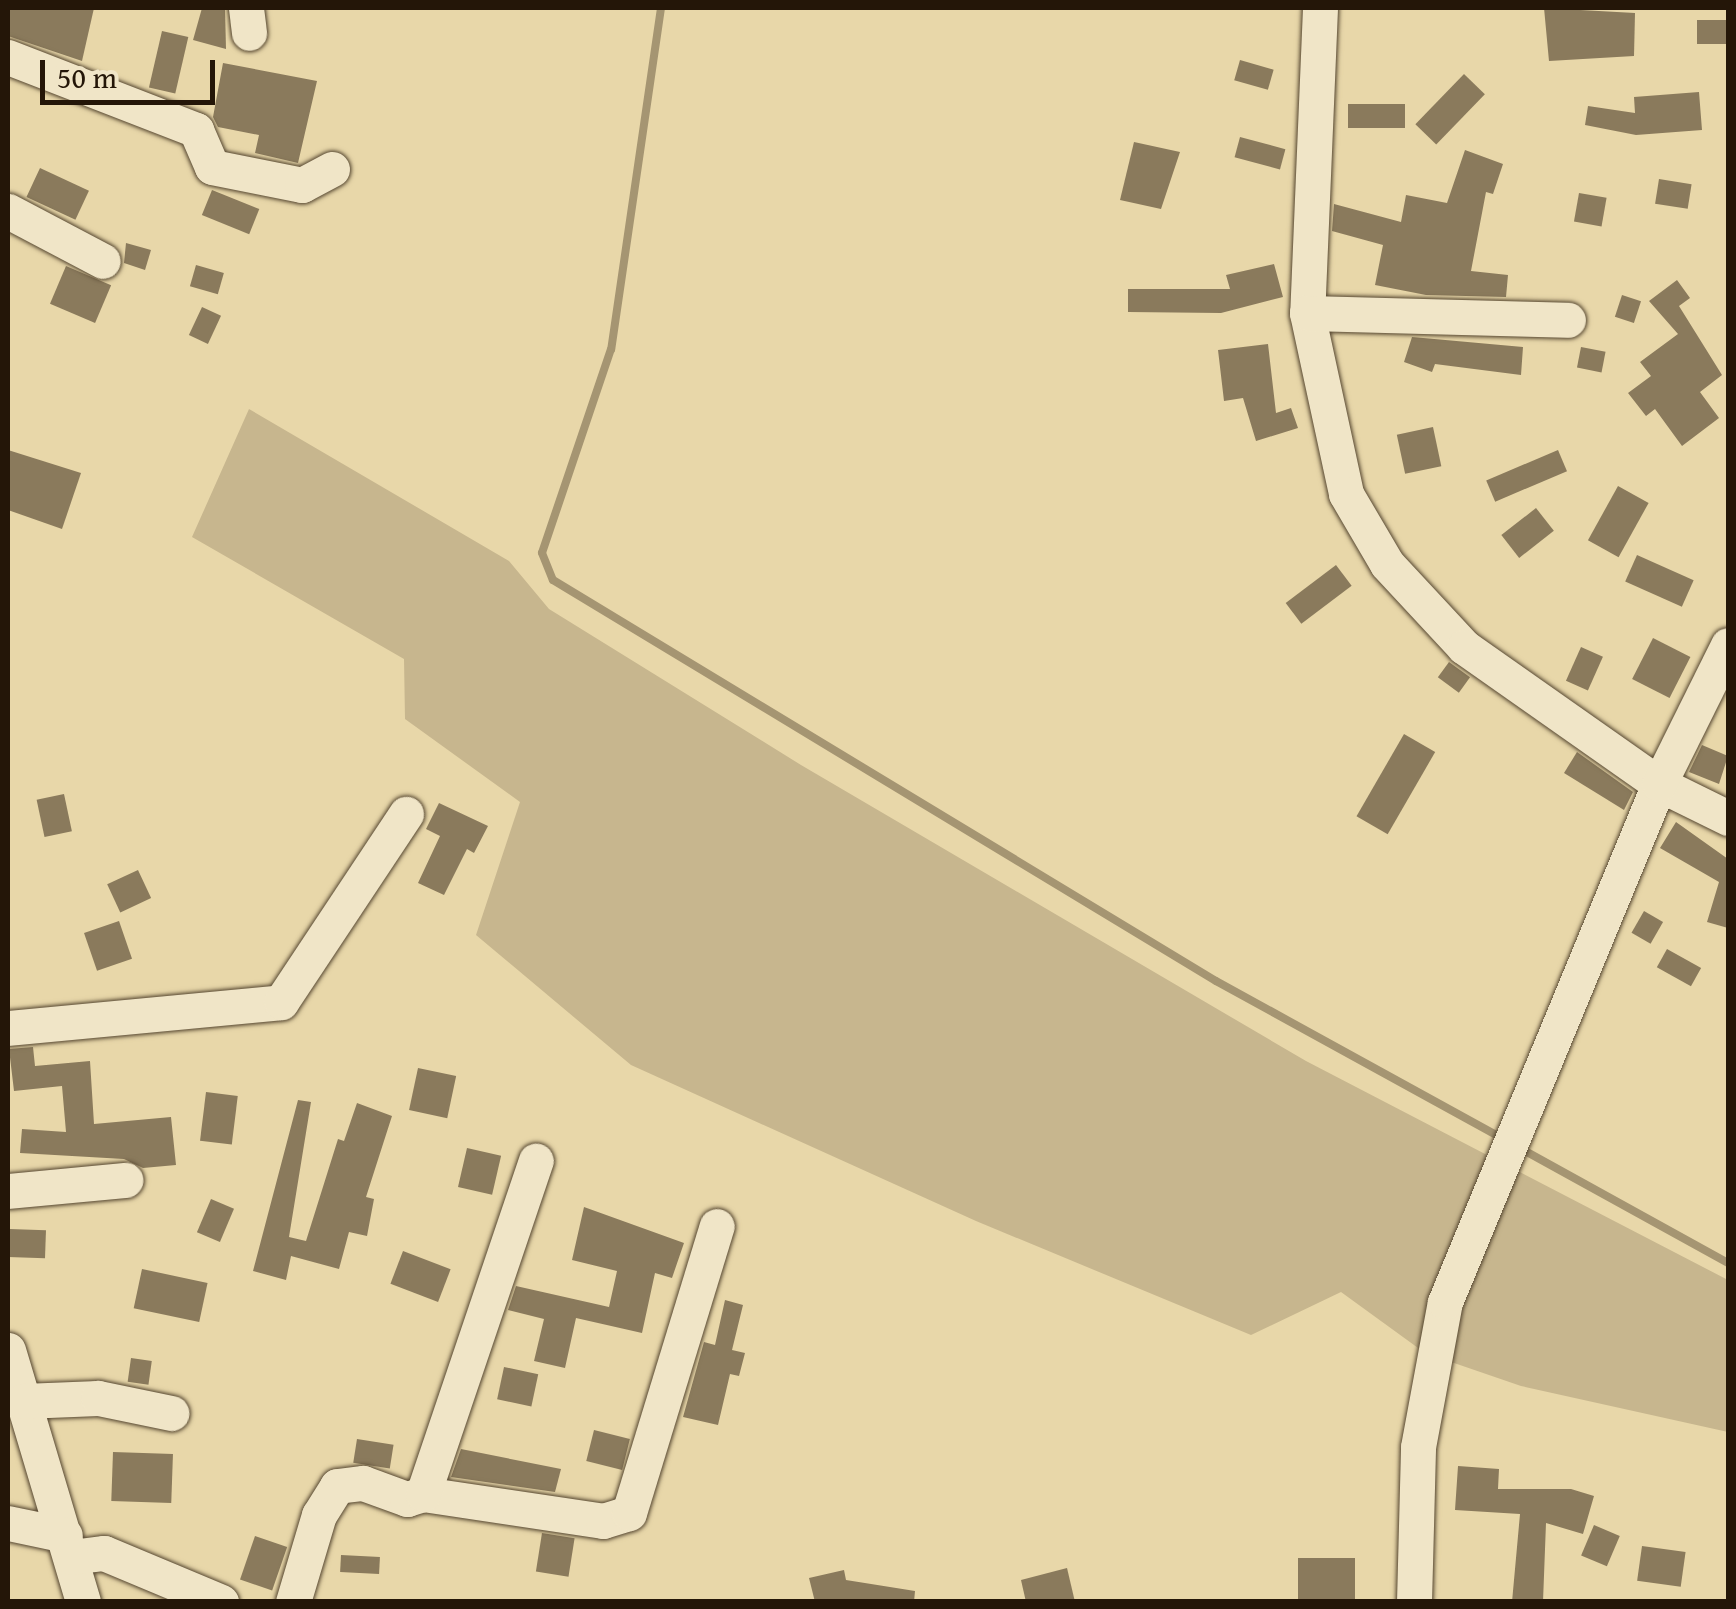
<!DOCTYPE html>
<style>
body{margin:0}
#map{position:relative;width:1736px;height:1609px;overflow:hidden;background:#e8d7a9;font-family:"Gentium Book Plus",serif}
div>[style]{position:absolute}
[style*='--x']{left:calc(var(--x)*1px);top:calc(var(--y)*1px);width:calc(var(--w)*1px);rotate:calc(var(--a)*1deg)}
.green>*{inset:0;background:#c7b68e}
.stream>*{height:8px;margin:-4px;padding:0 4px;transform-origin:4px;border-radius:4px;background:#a59572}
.building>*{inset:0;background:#8a7a5c;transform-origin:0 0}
.roads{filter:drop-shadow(0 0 2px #554630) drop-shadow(0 0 2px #554630)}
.minor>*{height:35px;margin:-17.5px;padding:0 17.5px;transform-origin:17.5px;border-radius:17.5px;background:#f0e5c7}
span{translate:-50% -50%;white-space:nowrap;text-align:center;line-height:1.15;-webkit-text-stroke:8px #f0e5c7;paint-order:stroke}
.frame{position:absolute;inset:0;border:10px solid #241608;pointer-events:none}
.scale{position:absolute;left:40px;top:60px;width:175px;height:45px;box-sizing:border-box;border:5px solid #241608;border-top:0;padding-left:12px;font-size:30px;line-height:35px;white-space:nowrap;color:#241608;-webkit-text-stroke:8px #f0e5c7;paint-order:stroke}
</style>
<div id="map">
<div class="green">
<i style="clip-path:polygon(249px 409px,509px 561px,549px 609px,801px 765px,1306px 1061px,1728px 1280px,1728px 1432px,1521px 1386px,1425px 1353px,1341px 1292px,1251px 1335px,976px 1221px,631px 1065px,476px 935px,520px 802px,405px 719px,404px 659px,192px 537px)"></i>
</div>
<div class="stream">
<i style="--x:661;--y:8;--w:345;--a:98.3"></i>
<i style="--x:611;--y:349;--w:215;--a:108.7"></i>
<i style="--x:542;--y:553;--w:29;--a:68"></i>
<i style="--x:553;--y:580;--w:775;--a:31.17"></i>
<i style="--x:1216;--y:981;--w:325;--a:28.8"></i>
<i style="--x:1518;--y:1147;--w:240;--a:28.9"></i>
</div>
<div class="building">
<i style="clip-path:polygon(8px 8px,94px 8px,82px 61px,8px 36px)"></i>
<i style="clip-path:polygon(202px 8px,225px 8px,226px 49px,193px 40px)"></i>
<i style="clip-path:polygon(1544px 8px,1635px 13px,1634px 56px,1549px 61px)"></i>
<i style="left:1728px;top:20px;width:24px;height:31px;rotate:90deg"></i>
<i style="left:162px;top:31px;width:27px;height:58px;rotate:13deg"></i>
<i style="left:1240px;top:60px;width:35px;height:21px;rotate:16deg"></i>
<i style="clip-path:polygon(223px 63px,317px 81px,298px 163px,255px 153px,259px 135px,218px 127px,213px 117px)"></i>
<i style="left:1464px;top:74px;width:29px;height:70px;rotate:44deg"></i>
<i style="clip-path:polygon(1699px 92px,1702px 130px,1636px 135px,1585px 125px,1588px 106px,1635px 113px,1634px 97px)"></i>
<i style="left:1405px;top:104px;width:24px;height:57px;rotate:90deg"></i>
<i style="left:1240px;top:137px;width:47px;height:21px;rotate:15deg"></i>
<i style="clip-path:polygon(1134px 142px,1180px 152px,1161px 209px,1120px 200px)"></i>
<i style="clip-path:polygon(1465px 150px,1503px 164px,1493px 194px,1486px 192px,1471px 271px,1508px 275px,1506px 297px,1426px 295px,1375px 285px,1383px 245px,1332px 231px,1334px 204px,1401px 222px,1406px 195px,1447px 203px)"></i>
<i style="left:40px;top:168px;width:54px;height:32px;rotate:25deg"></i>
<i style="left:1659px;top:179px;width:33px;height:25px;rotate:9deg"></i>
<i style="left:212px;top:190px;width:51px;height:27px;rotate:22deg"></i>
<i style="left:1579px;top:193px;width:28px;height:29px;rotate:10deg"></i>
<i style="clip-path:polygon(126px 243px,151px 250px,145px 270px,124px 263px)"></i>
<i style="clip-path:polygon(1274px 264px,1283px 297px,1221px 313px,1128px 312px,1128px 289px,1230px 289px,1226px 275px)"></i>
<i style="left:196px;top:265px;width:29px;height:22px;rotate:16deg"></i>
<i style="left:66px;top:266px;width:49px;height:41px;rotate:23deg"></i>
<i style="clip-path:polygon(1677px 280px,1690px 298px,1679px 306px,1722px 375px,1700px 392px,1719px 418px,1682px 446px,1655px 409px,1646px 416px,1628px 393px,1651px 376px,1640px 362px,1678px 334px,1649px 301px)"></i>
<i style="left:1622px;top:295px;width:20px;height:23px;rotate:18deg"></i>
<i style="left:202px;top:307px;width:21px;height:31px;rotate:25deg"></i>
<i style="clip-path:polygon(1412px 337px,1523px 347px,1521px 375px,1435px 364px,1432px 372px,1404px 362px)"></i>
<i style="clip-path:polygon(1268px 344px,1276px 413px,1291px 408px,1298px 428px,1256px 441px,1243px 398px,1224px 401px,1218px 350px)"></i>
<i style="left:1581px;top:347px;width:25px;height:21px;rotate:11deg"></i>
<i style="left:1433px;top:427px;width:40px;height:37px;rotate:78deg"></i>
<i style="clip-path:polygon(8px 450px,81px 473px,62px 529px,8px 510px)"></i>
<i style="left:1558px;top:450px;width:23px;height:78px;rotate:67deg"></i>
<i style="left:1618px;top:486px;width:35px;height:62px;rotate:29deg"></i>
<i style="left:1536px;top:508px;width:29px;height:44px;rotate:52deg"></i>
<i style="left:1637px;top:555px;width:62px;height:29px;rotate:24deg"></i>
<i style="left:1336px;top:565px;width:26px;height:63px;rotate:53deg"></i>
<i style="left:1653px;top:638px;width:42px;height:46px;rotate:27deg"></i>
<i style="left:1581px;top:647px;width:24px;height:37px;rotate:24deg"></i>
<i style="left:1449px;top:662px;width:26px;height:19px;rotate:36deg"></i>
<i style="left:1404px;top:734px;width:36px;height:95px;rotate:30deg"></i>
<i style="clip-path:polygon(1702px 745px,1728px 756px,1719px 784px,1689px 772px)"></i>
<i style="clip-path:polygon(1577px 752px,1633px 792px,1624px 810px,1564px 773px)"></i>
<i style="left:64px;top:794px;width:38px;height:28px;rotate:78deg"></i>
<i style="clip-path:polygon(439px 803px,488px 826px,474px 853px,467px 849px,444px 895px,418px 883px,440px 836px,426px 829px)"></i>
<i style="clip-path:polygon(1676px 822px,1728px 859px,1728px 928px,1707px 922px,1719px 882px,1660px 848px)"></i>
<i style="left:138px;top:870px;width:31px;height:34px;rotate:65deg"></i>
<i style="left:1644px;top:911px;width:22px;height:25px;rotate:30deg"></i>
<i style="left:119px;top:921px;width:40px;height:37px;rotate:71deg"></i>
<i style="left:1667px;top:949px;width:39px;height:21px;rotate:29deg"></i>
<i style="clip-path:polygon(33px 1047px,35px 1066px,90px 1061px,94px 1124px,171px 1117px,176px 1165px,143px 1168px,124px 1159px,20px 1153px,22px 1129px,66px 1132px,62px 1086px,14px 1091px,9px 1049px)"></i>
<i style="left:418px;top:1068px;width:39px;height:43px;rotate:12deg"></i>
<i style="left:206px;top:1092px;width:32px;height:49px;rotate:7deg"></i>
<i style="clip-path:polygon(298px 1100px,311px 1102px,289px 1237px,306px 1241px,338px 1139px,344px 1141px,357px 1103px,392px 1116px,366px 1197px,374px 1199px,367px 1236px,349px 1232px,339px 1269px,291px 1256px,286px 1280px,253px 1271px)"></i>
<i style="left:467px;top:1148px;width:35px;height:40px;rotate:13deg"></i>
<i style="left:211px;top:1199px;width:25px;height:36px;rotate:23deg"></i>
<i style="clip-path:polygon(584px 1207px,684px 1243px,672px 1278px,655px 1273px,642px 1333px,576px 1318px,565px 1368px,534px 1361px,544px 1319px,508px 1310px,516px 1286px,609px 1307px,617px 1271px,572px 1260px)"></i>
<i style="left:9px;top:1229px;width:37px;height:28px;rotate:2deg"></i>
<i style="left:403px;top:1251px;width:51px;height:35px;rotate:21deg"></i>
<i style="left:142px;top:1269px;width:67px;height:40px;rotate:12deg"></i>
<i style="clip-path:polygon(725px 1300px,743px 1305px,732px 1350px,745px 1353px,739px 1376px,730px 1374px,718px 1425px,683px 1417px,704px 1342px,715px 1345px)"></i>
<i style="left:131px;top:1358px;width:21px;height:24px;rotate:8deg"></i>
<i style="left:504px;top:1367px;width:35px;height:33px;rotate:12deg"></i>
<i style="left:594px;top:1430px;width:37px;height:32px;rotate:14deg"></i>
<i style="left:357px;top:1439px;width:37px;height:24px;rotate:9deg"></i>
<i style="clip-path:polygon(461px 1449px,561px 1469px,555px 1492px,451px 1477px)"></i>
<i style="left:113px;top:1452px;width:60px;height:49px;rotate:2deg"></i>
<i style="clip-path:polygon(1458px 1466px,1499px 1469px,1498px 1489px,1571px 1489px,1594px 1496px,1583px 1534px,1546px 1523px,1543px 1602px,1512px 1602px,1520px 1514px,1455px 1510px)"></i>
<i style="left:1594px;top:1525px;width:28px;height:33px;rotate:23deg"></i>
<i style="left:542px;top:1533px;width:33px;height:39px;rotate:9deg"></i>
<i style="left:255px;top:1536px;width:34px;height:46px;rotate:19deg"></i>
<i style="left:1642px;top:1546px;width:44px;height:35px;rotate:8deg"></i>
<i style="left:341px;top:1555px;width:39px;height:17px;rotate:3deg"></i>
<i style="left:1298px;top:1558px;width:57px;height:44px"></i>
<i style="clip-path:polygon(1067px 1568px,1075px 1602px,1026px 1602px,1021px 1580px)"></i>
<i style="clip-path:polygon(844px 1570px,846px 1580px,915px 1591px,914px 1602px,815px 1602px,809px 1578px)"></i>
</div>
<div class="roads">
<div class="minor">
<i style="--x:246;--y:8;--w:25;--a:83"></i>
<i style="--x:1320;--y:8;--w:305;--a:92.4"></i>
<i style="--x:1307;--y:313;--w:185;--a:77.8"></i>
<i style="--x:1346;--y:494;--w:81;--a:59.6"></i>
<i style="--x:1387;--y:564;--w:113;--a:47.1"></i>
<i style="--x:1464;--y:647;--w:238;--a:35.1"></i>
<i style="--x:1659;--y:784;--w:77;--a:26.2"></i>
<i style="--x:8;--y:57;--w:202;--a:21.2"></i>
<i style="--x:196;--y:130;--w:40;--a:66.6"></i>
<i style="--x:212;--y:167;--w:92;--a:11.3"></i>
<i style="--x:302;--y:185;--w:34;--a:-28"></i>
<i style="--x:8;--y:211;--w:107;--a:27.8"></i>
<i style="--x:1307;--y:313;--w:261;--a:1.5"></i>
<i style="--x:8;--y:1028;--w:274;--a:-5.4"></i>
<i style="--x:281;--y:1002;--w:226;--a:-56.4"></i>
<i style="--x:8;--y:1191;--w:118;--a:-5.4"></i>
<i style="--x:8;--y:1350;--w:263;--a:73.4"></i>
<i style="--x:23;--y:1401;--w:75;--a:-2.3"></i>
<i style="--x:98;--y:1398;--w:75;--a:11.6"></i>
<i style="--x:423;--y:1494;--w:182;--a:8.5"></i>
<i style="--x:603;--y:1521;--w:27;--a:-17"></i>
<i style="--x:629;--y:1513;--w:300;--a:-73"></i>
<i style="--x:8;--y:1523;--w:58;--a:11.9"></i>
<i style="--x:71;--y:1557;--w:33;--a:-7"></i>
<i style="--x:104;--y:1553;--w:127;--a:22.7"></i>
<i style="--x:293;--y:1602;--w:91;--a:-73.4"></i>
<i style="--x:319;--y:1515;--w:34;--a:-58"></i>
<i style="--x:337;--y:1486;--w:26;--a:-7"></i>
<i style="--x:363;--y:1483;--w:47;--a:20"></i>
<i style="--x:407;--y:1499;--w:17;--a:-17"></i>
<i style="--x:423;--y:1494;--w:352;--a:-71.3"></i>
<i style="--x:1414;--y:1602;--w:155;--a:-88.5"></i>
<i style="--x:1418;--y:1447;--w:147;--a:-79.5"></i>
<i style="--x:1445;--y:1302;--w:560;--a:-67.55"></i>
<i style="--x:1659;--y:784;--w:155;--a:-63.6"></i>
</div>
</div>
<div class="frame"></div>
<div class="scale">50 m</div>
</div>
